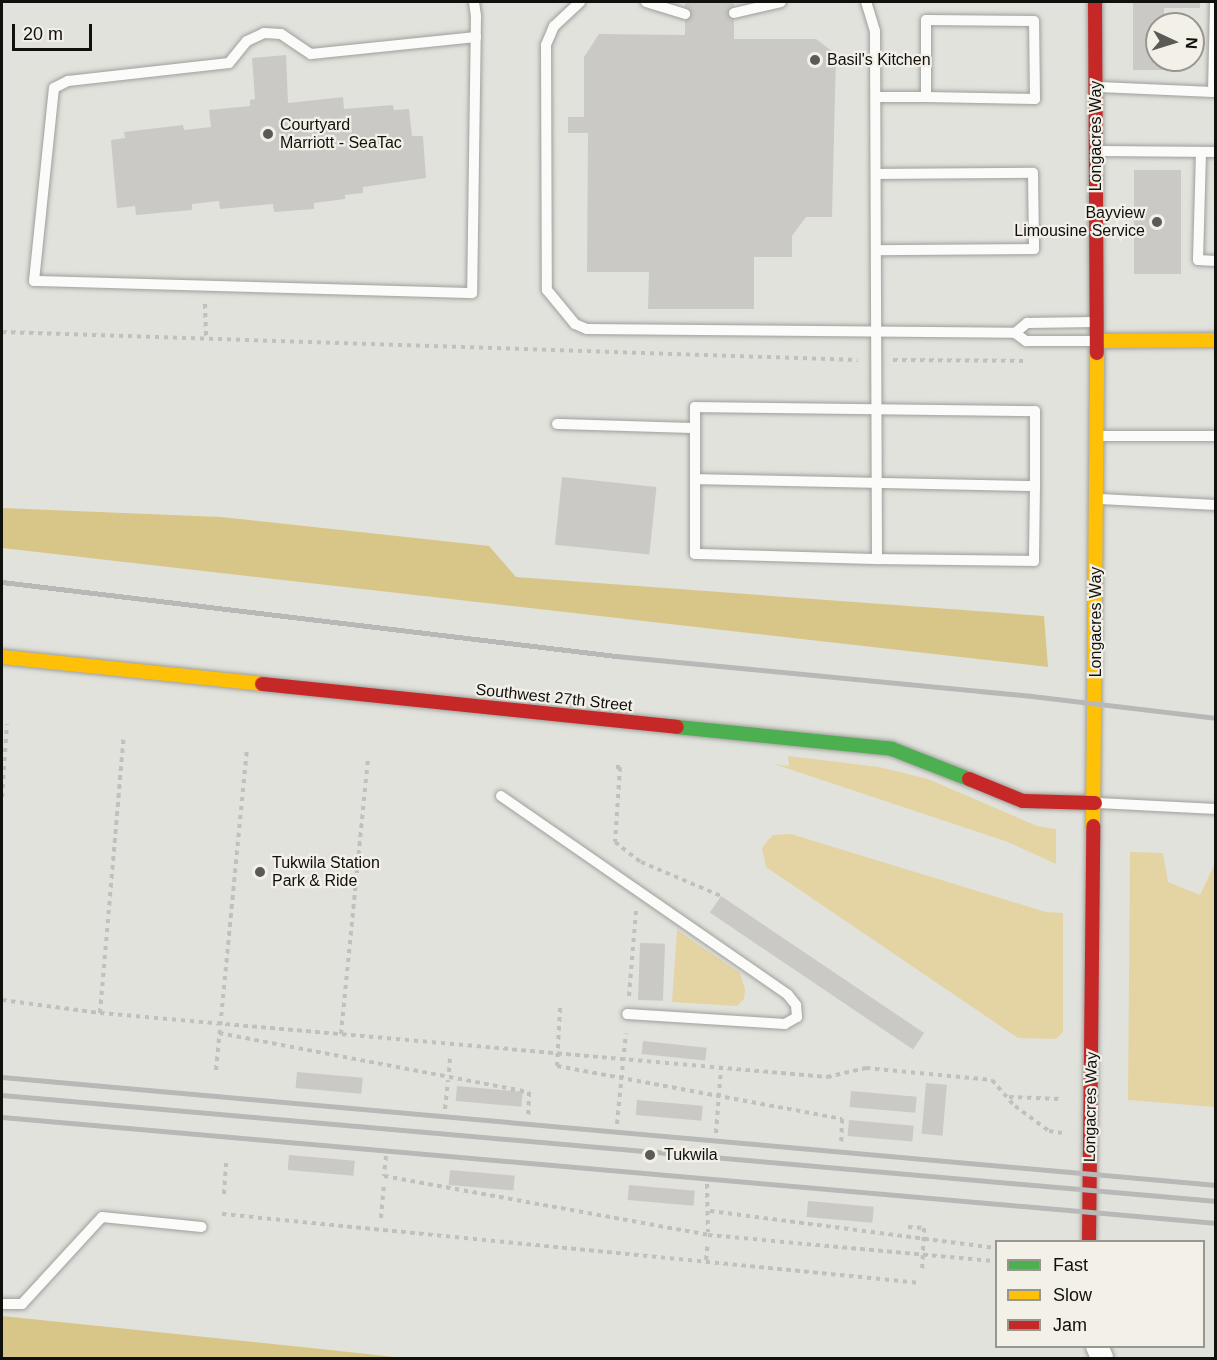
<!DOCTYPE html>
<style>
body{margin:0}
#map{position:relative;width:1217px;height:1360px;overflow:hidden;background:#e2e2dd;font-family:Arial,sans-serif}
div>[style]{position:absolute}
[style*='--x']{left:calc(var(--x)*1px);top:calc(var(--y)*1px);width:calc(var(--w)*1px);rotate:calc(var(--a)*1deg)}
.green>*{inset:0;background:#e4d4a3}
.forest>*{inset:0;background:#d8c689}
.building>*{inset:0;background:#cac9c6;transform-origin:0 0}
.path>*{height:4px;margin-top:-2px;transform-origin:0;background:repeating-linear-gradient(90deg,#c0c0bf 0 4.5px,transparent 0 9px)}
.roads{filter:drop-shadow(0 0 2px #9f9f9b) drop-shadow(0 0 2px #9f9f9b)}
.lane>*{height:10px;margin:-5px;padding:0 5px;transform-origin:5px;border-radius:5px;background:#fbfbfa}
.street>*{height:22px;margin:-11px;padding:0 11px;transform-origin:11px;border-radius:11px;background:#fbfbfa}
.fast>*{height:14px;margin:-7px;padding:0 7px;transform-origin:7px;border-radius:7px;background:#4caf50}
.slow>*{height:14px;margin:-7px;padding:0 7px;transform-origin:7px;border-radius:7px;background:#ffc107}
.jam>*{height:14px;margin:-7px;padding:0 7px;transform-origin:7px;border-radius:7px;background:#c62828}
.rail>*{height:4.5px;margin:-2.25px;padding:0 2.25px;transform-origin:2.25px;border-radius:2.25px;background:#b8b8b7}
.dots>*{width:16px;height:16px;translate:-50% -50%;box-sizing:border-box;border:3px solid #f3f0e8;border-radius:50%}
span{translate:-50% -50%;white-space:nowrap;text-align:center;line-height:1.15;-webkit-text-stroke:4.5px #f3f0e8;paint-order:stroke}
.poi-label{font-size:16px;color:#10100d}
.left{translate:0 -50%;text-align:left}
.right{translate:-100% -50%;text-align:right}
.street-label{font-size:16px;color:#10100d}
.frame{position:absolute;inset:0;border:3px solid #10100d;pointer-events:none}
.legend{position:absolute;left:995px;top:1240px;width:210px;height:108px;box-sizing:border-box;background:#f3f0e8;border:2px solid #989690;margin:0;padding:8px 10px;list-style:none;font-size:18px;color:#10100d}
.legend li{display:flex;align-items:center;gap:12px;height:30px}
.legend b{width:30px;border:2px solid #989690}
.north{position:absolute;left:1145px;top:12px;width:60px;height:60px;box-sizing:border-box;background:#f3f0e8;border:2px solid #989690;border-radius:50%;rotate:94deg;font-size:16px;font-weight:700;line-height:24px;text-align:center;color:#10100d}
.north::after{content:'';display:block;margin:auto;width:21px;height:27px;background:#5a5a56;clip-path:polygon(50% 0,100% 100%,50% 72%,0 100%)}
.scale{position:absolute;left:12px;top:24px;width:80px;height:27px;box-sizing:border-box;border:3px solid #10100d;border-top:0;padding-left:8px;font-size:18px;line-height:21px;white-space:nowrap;color:#10100d;-webkit-text-stroke:4px #f3f0e8;paint-order:stroke}
</style>
<div id="map">
<div class="green">
<i style="clip-path:polygon(788px 756px,879px 767px,928px 779px,1037px 826px,1056px 829px,1056px 864px,1008px 842px,774px 764px,789px 766px)"></i>
<i style="clip-path:polygon(791px 834px,1046px 912px,1063px 913px,1063px 1032px,1056px 1039px,1018px 1038px,766px 867px,762px 848px,768px 840px,773px 835px)"></i>
<i style="clip-path:polygon(1130px 852px,1163px 853px,1168px 882px,1200px 895px,1215px 863px,1215px 1107px,1128px 1100px)"></i>
<i style="clip-path:polygon(677px 930px,740px 973px,745px 989px,744px 999px,737px 1006px,672px 1002px)"></i>
</div>
<div class="forest">
<i style="clip-path:polygon(2px 508px,221px 517px,489px 546px,516px 577px,1044px 616px,1048px 667px,2px 548px)"></i>
<i style="clip-path:polygon(2px 1316px,321px 1349px,404px 1358px,2px 1358px)"></i>
</div>
<div class="building">
<i style="clip-path:polygon(685px 2px,734px 2px,734px 39px,816px 39px,836px 54px,832px 217px,806px 217px,792px 236px,792px 257px,754px 257px,754px 309px,648px 309px,649px 272px,587px 272px,588px 133px,568px 133px,568px 117px,584px 117px,584px 57px,599px 34px,685px 35px)"></i>
<i style="clip-path:polygon(1133px 2px,1200px 2px,1200px 8px,1164px 8px,1164px 24px,1157px 24px,1157px 60px,1175px 60px,1175px 70px,1133px 70px)"></i>
<i style="clip-path:polygon(286px 55px,288px 103px,343px 97px,344px 109px,393px 105px,394px 110px,409px 109px,412px 136px,423px 136px,426px 178px,363px 187px,363px 193px,345px 195px,345px 199px,314px 203px,314px 209px,274px 212px,273px 204px,220px 209px,219px 201px,192px 204px,192px 210px,136px 215px,135px 206px,117px 208px,111px 140px,125px 138px,124px 132px,183px 125px,184px 130px,211px 127px,209px 110px,250px 106px,250px 100px,255px 99px,252px 58px)"></i>
<i style="left:1134px;top:170px;width:47px;height:104px"></i>
<i style="left:562px;top:477px;width:95px;height:68px;rotate:6deg"></i>
<i style="left:721px;top:896px;width:245px;height:20px;rotate:34deg"></i>
<i style="left:640px;top:943px;width:25px;height:57px;rotate:2deg"></i>
<i style="left:643px;top:1041px;width:64px;height:13px;rotate:6deg"></i>
<i style="left:297px;top:1072px;width:66px;height:16px;rotate:5deg"></i>
<i style="left:926px;top:1083px;width:21px;height:51px;rotate:5deg"></i>
<i style="left:457px;top:1086px;width:66px;height:15px;rotate:5deg"></i>
<i style="left:851px;top:1091px;width:66px;height:16px;rotate:5deg"></i>
<i style="left:637px;top:1100px;width:66px;height:15px;rotate:5deg"></i>
<i style="left:849px;top:1120px;width:65px;height:16px;rotate:5deg"></i>
<i style="left:289px;top:1155px;width:66px;height:15px;rotate:5deg"></i>
<i style="left:450px;top:1170px;width:65px;height:15px;rotate:5deg"></i>
<i style="left:629px;top:1185px;width:66px;height:15px;rotate:5deg"></i>
<i style="left:808px;top:1201px;width:66px;height:16px;rotate:5deg"></i>
</div>
<div class="path">
<i style="--x:205;--y:304;--w:33;--a:88"></i>
<i style="--x:2;--y:332;--w:856;--a:1.87"></i>
<i style="--x:893;--y:360;--w:130;--a:0.4"></i>
<i style="--x:616;--y:767;--w:4;--a:0"></i>
<i style="--x:620;--y:767;--w:75;--a:93.8"></i>
<i style="--x:615;--y:842;--w:33;--a:38"></i>
<i style="--x:641;--y:862;--w:87;--a:23"></i>
<i style="--x:2;--y:797;--w:73;--a:-86.1"></i>
<i style="--x:629;--y:996;--w:86;--a:-85.3"></i>
<i style="--x:2;--y:1000;--w:99;--a:7.6"></i>
<i style="--x:100;--y:1013;--w:730;--a:5.03"></i>
<i style="--x:827;--y:1077;--w:40;--a:-13"></i>
<i style="--x:866;--y:1068;--w:127;--a:5.4"></i>
<i style="--x:992;--y:1080;--w:35;--a:49"></i>
<i style="--x:1015;--y:1106;--w:42;--a:36.3"></i>
<i style="--x:1049;--y:1131;--w:13;--a:9"></i>
<i style="--x:560;--y:1008;--w:58;--a:93"></i>
<i style="--x:557;--y:1066;--w:290;--a:10.5"></i>
<i style="--x:842;--y:1119;--w:25;--a:92"></i>
<i style="--x:100;--y:1013;--w:279;--a:-85.1"></i>
<i style="--x:219;--y:1033;--w:316;--a:10.8"></i>
<i style="--x:529;--y:1092;--w:24;--a:92"></i>
<i style="--x:341;--y:1034;--w:278;--a:-84.4"></i>
<i style="--x:216;--y:1070;--w:324;--a:-84.5"></i>
<i style="--x:449;--y:1072;--w:15;--a:-86"></i>
<i style="--x:1009;--y:1097;--w:52;--a:2.2"></i>
<i style="--x:445;--y:1109;--w:29;--a:-84"></i>
<i style="--x:617;--y:1124;--w:91;--a:-84.4"></i>
<i style="--x:716;--y:1133;--w:65;--a:-85.6"></i>
<i style="--x:386;--y:1156;--w:20;--a:96"></i>
<i style="--x:384;--y:1176;--w:329;--a:10.3"></i>
<i style="--x:708;--y:1235;--w:289;--a:5.2"></i>
<i style="--x:707;--y:1184;--w:48;--a:88.8"></i>
<i style="--x:224;--y:1194;--w:31;--a:-86"></i>
<i style="--x:710;--y:1211;--w:288;--a:7.4"></i>
<i style="--x:222;--y:1214;--w:702;--a:5.64"></i>
<i style="--x:381;--y:1218;--w:33;--a:-85"></i>
<i style="--x:908;--y:1227;--w:16;--a:4"></i>
<i style="--x:924;--y:1228;--w:42;--a:92.7"></i>
<i style="--x:706;--y:1260;--w:18;--a:-84"></i>
</div>
<div class="roads">
<div class="lane">
<i style="--x:474;--y:2;--w:14;--a:82"></i>
<i style="--x:476;--y:16;--w:277;--a:90.8"></i>
<i style="--x:472;--y:293;--w:438;--a:-178.4"></i>
<i style="--x:34;--y:281;--w:194;--a:-84.1"></i>
<i style="--x:54;--y:88;--w:16;--a:-27"></i>
<i style="--x:68;--y:81;--w:162;--a:-6.4"></i>
<i style="--x:229;--y:63;--w:28;--a:-51"></i>
<i style="--x:247;--y:41;--w:19;--a:-25"></i>
<i style="--x:264;--y:33;--w:17;--a:3"></i>
<i style="--x:281;--y:34;--w:36;--a:34"></i>
<i style="--x:311;--y:54;--w:166;--a:-5.9"></i>
<i style="--x:580;--y:2;--w:35;--a:137"></i>
<i style="--x:554;--y:26;--w:21;--a:113"></i>
<i style="--x:546;--y:45;--w:245;--a:89.8"></i>
<i style="--x:547;--y:290;--w:44;--a:50.5"></i>
<i style="--x:575;--y:324;--w:13;--a:23"></i>
<i style="--x:587;--y:329;--w:428;--a:0.5"></i>
<i style="--x:1015;--y:333;--w:14;--a:36"></i>
<i style="--x:1026;--y:341;--w:70;--a:0"></i>
<i style="--x:646;--y:2;--w:41;--a:17.1"></i>
<i style="--x:734;--y:13;--w:48;--a:-13.2"></i>
<i style="--x:1099;--y:87;--w:114;--a:2.5"></i>
<i style="--x:1213;--y:92;--w:90;--a:-88.7"></i>
<i style="--x:876;--y:97;--w:50;--a:0"></i>
<i style="--x:926;--y:97;--w:109;--a:1.1"></i>
<i style="--x:1035;--y:99;--w:78;--a:-90.7"></i>
<i style="--x:1034;--y:21;--w:108;--a:-179.5"></i>
<i style="--x:926;--y:20;--w:77;--a:90"></i>
<i style="--x:1099;--y:151;--w:117;--a:0.5"></i>
<i style="--x:1201;--y:152;--w:108;--a:91.6"></i>
<i style="--x:1198;--y:260;--w:18;--a:3"></i>
<i style="--x:876;--y:174;--w:157;--a:-0.4"></i>
<i style="--x:1033;--y:173;--w:76;--a:89.2"></i>
<i style="--x:1034;--y:249;--w:158;--a:179.6"></i>
<i style="--x:1015;--y:333;--w:16;--a:-40"></i>
<i style="--x:1027;--y:323;--w:68;--a:-0.8"></i>
<i style="--x:557;--y:424;--w:138;--a:1.7"></i>
<i style="--x:695;--y:428;--w:126;--a:90"></i>
<i style="--x:695;--y:554;--w:182;--a:1.6"></i>
<i style="--x:877;--y:559;--w:528;--a:-90.22"></i>
<i style="--x:875;--y:31;--w:30;--a:-107"></i>
<i style="--x:695;--y:428;--w:21;--a:-90"></i>
<i style="--x:695;--y:407;--w:340;--a:0.7"></i>
<i style="--x:1035;--y:411;--w:75;--a:90"></i>
<i style="--x:1099;--y:436;--w:117;--a:0"></i>
<i style="--x:695;--y:479;--w:340;--a:1.2"></i>
<i style="--x:1035;--y:486;--w:75;--a:90.8"></i>
<i style="--x:1034;--y:561;--w:157;--a:-179.3"></i>
<i style="--x:1100;--y:499;--w:116;--a:3"></i>
<i style="--x:501;--y:796;--w:349;--a:34.7"></i>
<i style="--x:788;--y:995;--w:13;--a:51"></i>
<i style="--x:796;--y:1005;--w:12;--a:85"></i>
<i style="--x:797;--y:1017;--w:14;--a:150"></i>
<i style="--x:785;--y:1024;--w:158;--a:-176.4"></i>
<i style="--x:1098;--y:803;--w:118;--a:2.9"></i>
<i style="--x:2;--y:1304;--w:20;--a:0"></i>
<i style="--x:22;--y:1304;--w:118;--a:-47.4"></i>
<i style="--x:102;--y:1217;--w:100;--a:5.7"></i>
</div>
<div class="street">
<i style="--x:1097;--y:1346;--w:13;--a:67"></i>
</div>
<div class="fast">
<i style="--x:677;--y:727;--w:216;--a:5.8"></i>
<i style="--x:892;--y:749;--w:83;--a:21.3"></i>
</div>
<div class="slow">
<i style="--x:1097;--y:341;--w:119;--a:-0.5"></i>
<i style="--x:2;--y:657;--w:261;--a:5.9"></i>
<i style="--x:1093;--y:826;--w:473;--a:-89.5"></i>
</div>
<div class="jam">
<i style="--x:1095;--y:2;--w:351;--a:89.7"></i>
<i style="--x:262;--y:684;--w:417;--a:5.9"></i>
<i style="--x:969;--y:779;--w:58;--a:22.2"></i>
<i style="--x:1023;--y:801;--w:72;--a:1.6"></i>
<i style="--x:1089;--y:1242;--w:416;--a:-89.4"></i>
</div>
</div>
<div class="rail">
<i style="--x:2;--y:582;--w:618;--a:6.87"></i>
<i style="--x:616;--y:656;--w:418;--a:5.5"></i>
<i style="--x:1032;--y:696;--w:185;--a:6.8"></i>
<i style="--x:2;--y:1077;--w:1219;--a:5.08"></i>
<i style="--x:2;--y:1095;--w:1219;--a:4.99"></i>
<i style="--x:2;--y:1117;--w:1219;--a:4.99"></i>
</div>
<div class="dots">
<i style="left:815px;top:60px;background:#5a5a56"></i>
<i style="left:268px;top:134px;background:#5a5a56"></i>
<i style="left:1157px;top:222px;background:#5a5a56"></i>
<i style="left:260px;top:872px;background:#5a5a56"></i>
<i style="left:650px;top:1155px;background:#5a5a56"></i>
</div>
<div class="poi-label">
<span class="left" style="left:827px;top:60px">Basil's Kitchen</span>
<span class="left" style="left:280px;top:134px">Courtyard<br>Marriott - SeaTac</span>
<span class="right" style="left:1145px;top:222px">Bayview<br>Limousine Service</span>
<span class="left" style="left:272px;top:872px">Tukwila Station<br>Park &amp; Ride</span>
<span class="left" style="left:664px;top:1155px">Tukwila</span>
</div>
<div class="street-label">
<span style="left:1096px;top:136px;rotate:-90deg">Longacres Way</span>
<span style="left:1096px;top:622px;rotate:-90deg">Longacres Way</span>
<span style="left:554px;top:698px;rotate:6deg">Southwest 27th Street</span>
<span style="left:1091px;top:1107px;rotate:-89deg">Longacres Way</span>
</div>
<div class="frame"></div>
<ul class="legend">
<li><b style="height:8px;background:#4caf50"></b>Fast</li>
<li><b style="height:8px;background:#ffc107"></b>Slow</li>
<li><b style="height:8px;background:#c62828"></b>Jam</li>
</ul>
<div class="north">N</div>
<div class="scale">20 m</div>
</div>
